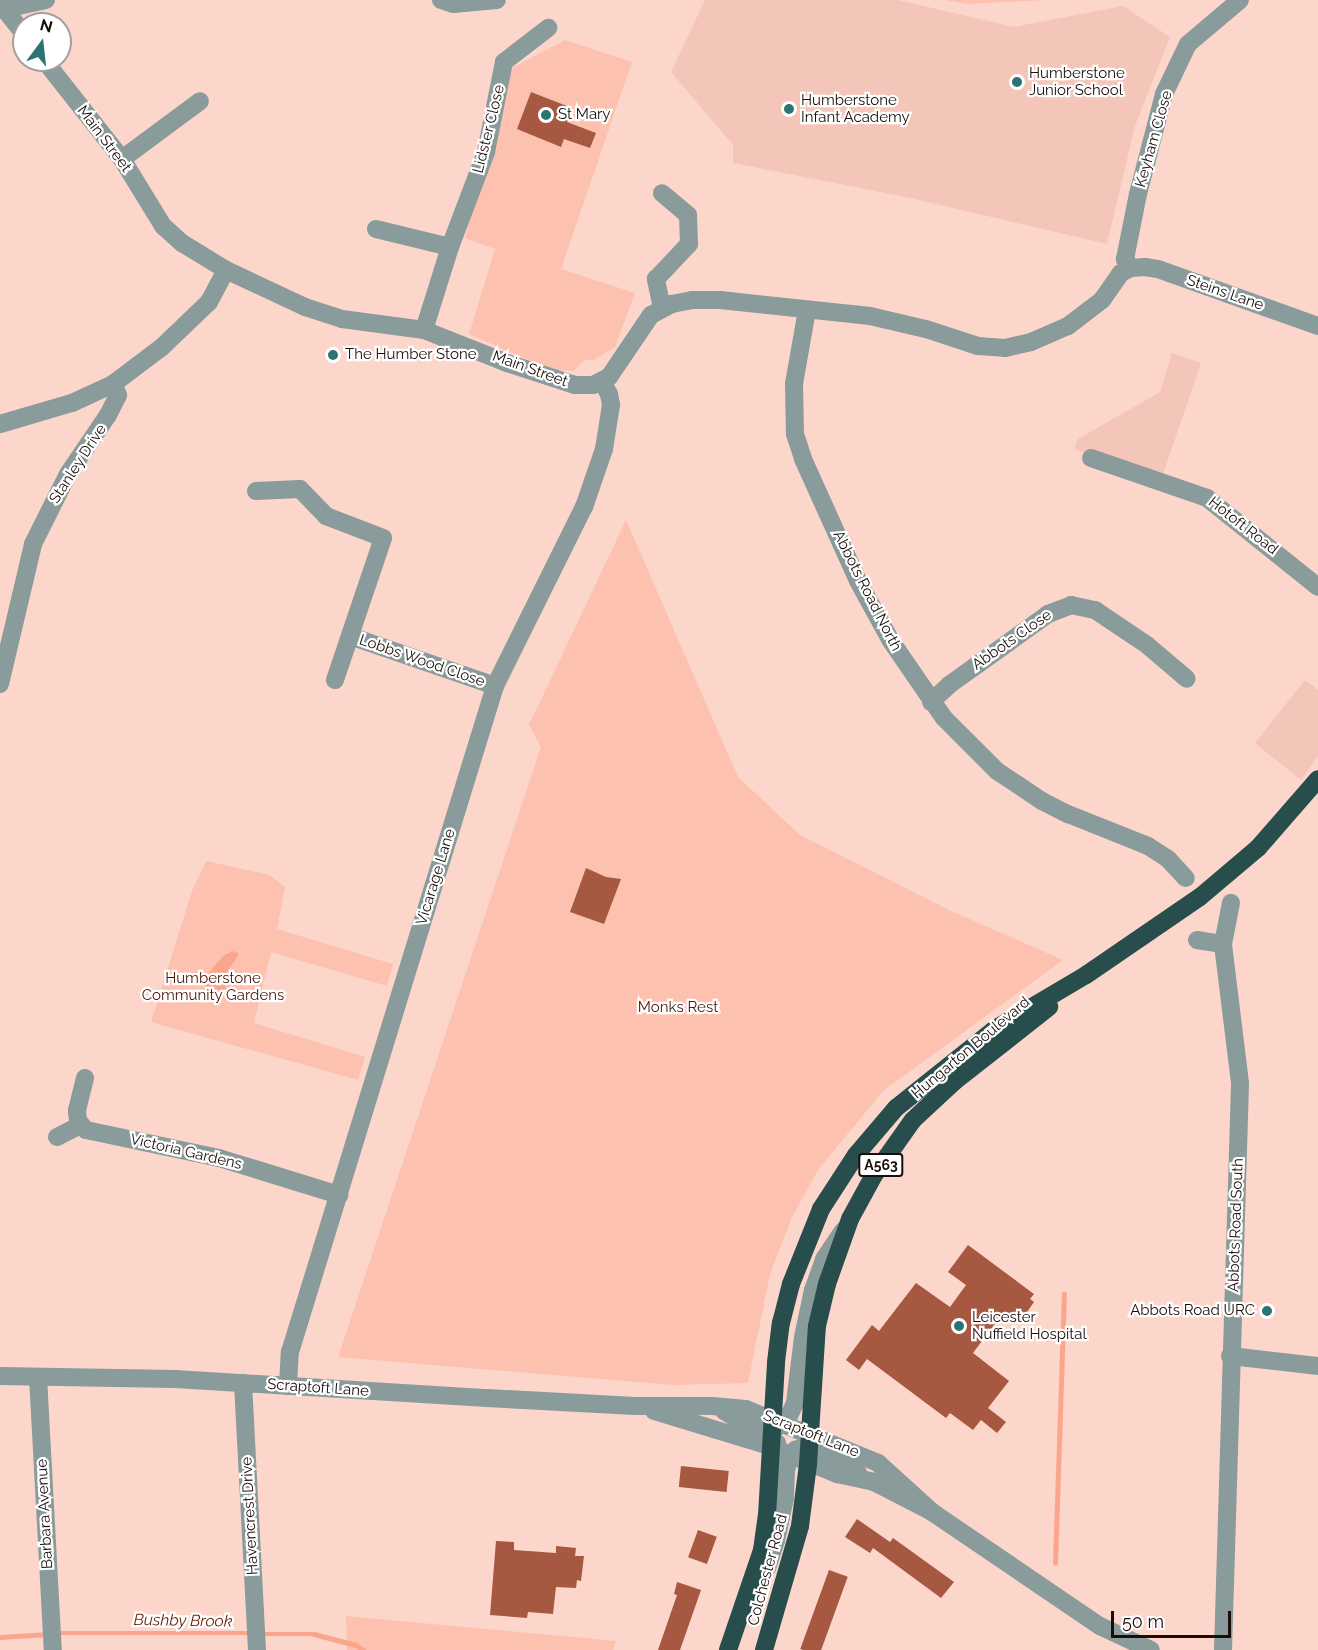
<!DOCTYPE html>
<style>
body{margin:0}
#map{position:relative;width:1318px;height:1650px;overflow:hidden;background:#fcd6cb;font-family:Raleway,sans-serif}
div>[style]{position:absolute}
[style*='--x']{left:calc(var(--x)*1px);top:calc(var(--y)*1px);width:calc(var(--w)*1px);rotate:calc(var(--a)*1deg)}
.built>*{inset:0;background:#f3c6b9}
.green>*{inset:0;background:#fdc1af}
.water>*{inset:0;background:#fba58c}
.stream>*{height:4.5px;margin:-2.25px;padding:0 2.25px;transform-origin:2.25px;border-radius:2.25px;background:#fba58c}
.building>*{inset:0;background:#a65841;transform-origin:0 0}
.minor>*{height:18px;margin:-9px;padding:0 9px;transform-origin:9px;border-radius:9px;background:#899b9a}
.highway>*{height:18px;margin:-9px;padding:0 9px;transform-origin:9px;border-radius:9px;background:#274e4c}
.dots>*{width:16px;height:16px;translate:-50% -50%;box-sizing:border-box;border:3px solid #fff;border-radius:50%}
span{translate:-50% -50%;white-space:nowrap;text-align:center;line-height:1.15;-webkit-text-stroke:4.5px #fff;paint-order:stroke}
.shield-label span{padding:2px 4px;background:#fff;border:2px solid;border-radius:4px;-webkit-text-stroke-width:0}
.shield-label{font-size:14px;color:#1a0e0b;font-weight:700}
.poi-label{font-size:15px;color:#1a0e0b}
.left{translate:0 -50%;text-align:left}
.right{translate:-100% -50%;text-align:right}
.street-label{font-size:15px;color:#1a0e0b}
.park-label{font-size:15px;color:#4c1808}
.water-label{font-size:16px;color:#671d05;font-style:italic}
.north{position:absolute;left:12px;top:12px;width:60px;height:60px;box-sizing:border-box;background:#fff;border:2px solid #a39f9d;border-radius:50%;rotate:15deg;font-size:16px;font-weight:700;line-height:24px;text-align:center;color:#1a0e0b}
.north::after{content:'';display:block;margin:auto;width:21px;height:27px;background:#2a7471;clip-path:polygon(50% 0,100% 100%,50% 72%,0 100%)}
.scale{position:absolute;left:1111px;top:1611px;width:120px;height:27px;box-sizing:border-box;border:3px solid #1a0e0b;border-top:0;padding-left:8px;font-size:18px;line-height:21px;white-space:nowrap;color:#1a0e0b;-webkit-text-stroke:4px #fff;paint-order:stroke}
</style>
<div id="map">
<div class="built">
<i style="clip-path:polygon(705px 0,898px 0,1014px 27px,1123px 6px,1170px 37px,1135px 126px,1107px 244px,906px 197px,733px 163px,733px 145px,671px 72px)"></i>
<i style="clip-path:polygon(1172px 353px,1201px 363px,1162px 477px,1074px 449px,1078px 439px,1160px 392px)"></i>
<i style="clip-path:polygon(1305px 680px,1318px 690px,1318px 756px,1301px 780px,1255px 743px)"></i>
</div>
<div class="green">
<i style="clip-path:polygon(945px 0,1048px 0,966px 4px)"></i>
<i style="clip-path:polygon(565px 40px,632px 62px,561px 269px,635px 293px,615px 347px,592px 361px,585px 359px,574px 371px,551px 370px,469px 334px,495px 249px,465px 238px,510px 69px)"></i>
<i style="clip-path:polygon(626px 520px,738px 777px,800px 835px,949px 910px,1063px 960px,883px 1091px,818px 1170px,792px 1217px,770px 1274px,748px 1383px,673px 1385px,338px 1357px,541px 747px,529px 725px)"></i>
<i style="clip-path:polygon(206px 861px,270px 875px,285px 887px,277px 929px,393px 964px,387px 986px,271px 952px,254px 1023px,365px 1057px,358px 1080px,151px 1022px,192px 891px)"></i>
<i style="clip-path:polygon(346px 1616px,616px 1641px,613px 1650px,347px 1650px)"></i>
</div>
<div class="water">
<i style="clip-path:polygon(233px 951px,239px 954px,227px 972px,225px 993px,222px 998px,214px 998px,205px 989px,207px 975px,223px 956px)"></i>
</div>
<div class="stream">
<i style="--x:1055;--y:1563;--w:269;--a:-88.1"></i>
<i style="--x:57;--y:1633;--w:196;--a:0"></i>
<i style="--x:261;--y:1634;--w:53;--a:0"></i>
<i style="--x:314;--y:1634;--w:43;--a:14.7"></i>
<i style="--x:356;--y:1645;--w:9;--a:36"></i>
<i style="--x:0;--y:1637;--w:49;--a:-3.5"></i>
</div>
<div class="building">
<i style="clip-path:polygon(531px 92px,572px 108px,567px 122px,596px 133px,590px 148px,564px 139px,561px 147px,517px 129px)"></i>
<i style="clip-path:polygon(586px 868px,606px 877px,621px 879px,604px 924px,570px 912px)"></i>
<i style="clip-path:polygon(968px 1245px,1034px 1294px,1030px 1299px,1034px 1302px,1025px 1315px,1021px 1311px,1014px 1321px,1003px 1313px,973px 1353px,1009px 1381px,988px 1408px,1006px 1422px,997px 1433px,981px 1420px,973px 1430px,950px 1413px,946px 1418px,867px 1359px,859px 1370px,846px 1360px,872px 1325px,879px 1331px,916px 1283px,950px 1307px,966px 1285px,948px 1272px)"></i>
<i style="left:681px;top:1466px;width:48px;height:21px;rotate:6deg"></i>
<i style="clip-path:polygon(857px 1519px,890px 1542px,893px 1538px,954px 1582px,941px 1598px,873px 1548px,870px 1553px,845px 1537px)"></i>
<i style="left:698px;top:1530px;width:20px;height:29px;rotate:20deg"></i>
<i style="clip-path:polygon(496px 1541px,514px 1542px,514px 1550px,556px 1553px,556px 1546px,576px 1548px,575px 1556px,584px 1556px,581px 1581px,577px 1580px,576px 1588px,556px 1587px,553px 1614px,528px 1612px,527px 1618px,490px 1615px)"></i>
<i style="left:829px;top:1570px;width:20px;height:84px;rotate:20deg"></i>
<i style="clip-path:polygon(677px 1582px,701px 1590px,680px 1650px,658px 1650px,677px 1595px,674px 1594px)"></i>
</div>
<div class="minor">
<i style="--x:441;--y:0;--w:13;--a:18"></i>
<i style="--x:453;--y:4;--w:44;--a:-5.2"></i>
<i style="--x:0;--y:4;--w:38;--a:51"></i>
<i style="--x:0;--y:10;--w:47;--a:-12.3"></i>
<i style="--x:44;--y:60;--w:126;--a:51.8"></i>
<i style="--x:122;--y:159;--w:79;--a:58.5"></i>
<i style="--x:163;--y:226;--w:25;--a:42"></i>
<i style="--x:182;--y:243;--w:52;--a:31.5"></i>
<i style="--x:226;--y:270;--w:87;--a:25.1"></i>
<i style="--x:305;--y:307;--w:39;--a:18"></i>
<i style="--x:342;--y:319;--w:83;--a:7.6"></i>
<i style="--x:424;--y:330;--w:89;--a:21.7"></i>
<i style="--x:507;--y:363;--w:71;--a:17.9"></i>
<i style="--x:575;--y:385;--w:18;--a:0"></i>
<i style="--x:593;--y:385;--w:18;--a:-27"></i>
<i style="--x:609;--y:377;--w:75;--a:-55.9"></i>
<i style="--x:651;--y:315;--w:24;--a:-28"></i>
<i style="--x:672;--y:304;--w:20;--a:-11"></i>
<i style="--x:692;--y:300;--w:28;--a:0"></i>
<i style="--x:720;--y:300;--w:151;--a:6.1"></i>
<i style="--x:870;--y:316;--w:57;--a:13.1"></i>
<i style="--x:926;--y:329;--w:55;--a:18.1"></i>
<i style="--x:978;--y:346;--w:27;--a:4"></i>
<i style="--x:1005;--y:348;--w:27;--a:-13"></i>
<i style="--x:1031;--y:342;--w:40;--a:-23.4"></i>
<i style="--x:1068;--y:326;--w:43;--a:-37.4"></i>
<i style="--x:1102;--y:300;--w:33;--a:-55"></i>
<i style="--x:1121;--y:273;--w:11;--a:-27"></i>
<i style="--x:1131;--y:268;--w:14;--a:-4"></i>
<i style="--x:1145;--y:267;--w:13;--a:9"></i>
<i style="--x:1158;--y:269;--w:170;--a:19.6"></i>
<i style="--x:122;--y:159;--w:97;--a:-36.6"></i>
<i style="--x:376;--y:229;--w:76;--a:13.7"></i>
<i style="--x:1131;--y:268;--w:11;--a:-124"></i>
<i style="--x:1125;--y:259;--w:66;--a:-78.7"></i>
<i style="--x:1138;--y:194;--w:103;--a:-75.4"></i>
<i style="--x:1164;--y:94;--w:55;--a:-64.4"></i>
<i style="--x:1188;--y:44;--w:68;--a:-40.2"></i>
<i style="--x:662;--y:308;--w:30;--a:-102"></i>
<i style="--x:656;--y:279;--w:48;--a:-46.7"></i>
<i style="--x:689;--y:244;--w:29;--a:-92"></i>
<i style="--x:688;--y:215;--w:34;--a:-140"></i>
<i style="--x:807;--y:310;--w:75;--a:100"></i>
<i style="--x:794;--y:384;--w:50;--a:88.9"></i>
<i style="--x:795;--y:434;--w:26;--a:72"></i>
<i style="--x:803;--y:459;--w:134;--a:65.7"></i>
<i style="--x:858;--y:581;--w:68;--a:61.2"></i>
<i style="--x:891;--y:641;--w:93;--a:55.5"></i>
<i style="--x:944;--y:718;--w:75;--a:45"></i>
<i style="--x:997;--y:771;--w:54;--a:33.7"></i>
<i style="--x:1042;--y:801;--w:29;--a:27"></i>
<i style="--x:1068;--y:814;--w:86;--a:21.8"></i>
<i style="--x:1148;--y:846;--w:24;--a:33"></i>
<i style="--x:1168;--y:859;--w:26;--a:47"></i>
<i style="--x:424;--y:330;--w:87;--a:-72.6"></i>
<i style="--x:450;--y:247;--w:102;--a:-69.2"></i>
<i style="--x:486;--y:152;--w:92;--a:-78.7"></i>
<i style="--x:504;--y:62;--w:56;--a:-37.7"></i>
<i style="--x:0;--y:424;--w:75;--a:-16.3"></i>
<i style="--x:72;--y:403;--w:45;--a:-24.9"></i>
<i style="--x:113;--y:384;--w:61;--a:-37.1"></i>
<i style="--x:162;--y:347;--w:65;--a:-43.8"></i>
<i style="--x:209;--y:302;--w:36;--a:-62"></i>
<i style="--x:1091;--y:458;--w:123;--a:19"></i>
<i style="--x:1207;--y:498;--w:142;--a:38.7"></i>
<i style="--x:256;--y:491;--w:44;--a:-2.6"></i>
<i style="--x:300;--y:489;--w:37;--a:46"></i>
<i style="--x:326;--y:516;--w:61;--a:21.1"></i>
<i style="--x:383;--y:538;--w:150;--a:108.7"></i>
<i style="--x:350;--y:636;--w:153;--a:19"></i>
<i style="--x:0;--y:684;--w:144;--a:-76.7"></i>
<i style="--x:33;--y:544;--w:78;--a:-63.4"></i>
<i style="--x:68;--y:474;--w:71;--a:-55.9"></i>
<i style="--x:108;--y:415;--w:22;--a:-63"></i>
<i style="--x:118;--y:395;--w:12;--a:-114"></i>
<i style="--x:931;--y:702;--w:25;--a:-43"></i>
<i style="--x:949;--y:685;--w:122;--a:-35.6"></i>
<i style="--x:1048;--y:614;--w:25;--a:-21"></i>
<i style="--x:1071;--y:605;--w:25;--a:12"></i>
<i style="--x:1095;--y:610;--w:63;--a:33.9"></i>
<i style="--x:1147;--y:645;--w:52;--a:40.4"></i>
<i style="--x:1197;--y:940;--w:26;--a:9"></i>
<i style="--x:85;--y:1078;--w:34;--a:104"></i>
<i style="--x:77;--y:1111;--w:10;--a:84"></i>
<i style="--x:78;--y:1121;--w:12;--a:48"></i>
<i style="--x:86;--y:1130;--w:136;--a:11.9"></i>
<i style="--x:219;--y:1158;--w:126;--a:17.1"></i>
<i style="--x:57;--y:1137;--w:27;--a:-27"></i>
<i style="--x:1230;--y:1356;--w:89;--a:6.5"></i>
<i style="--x:0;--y:1376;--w:175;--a:1"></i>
<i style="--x:175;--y:1379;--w:313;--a:3.5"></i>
<i style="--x:487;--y:1398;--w:148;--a:3.1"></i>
<i style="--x:635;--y:1406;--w:77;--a:0"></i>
<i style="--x:712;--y:1406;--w:34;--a:5"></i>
<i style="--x:746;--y:1409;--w:143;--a:22.2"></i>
<i style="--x:878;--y:1463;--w:73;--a:42.2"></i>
<i style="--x:38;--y:1377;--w:273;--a:86.9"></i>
<i style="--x:243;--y:1383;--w:267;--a:87"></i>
<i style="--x:288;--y:1386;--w:34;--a:-87"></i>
<i style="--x:290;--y:1352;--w:697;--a:-72.89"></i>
<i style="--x:495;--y:686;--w:200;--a:-63.6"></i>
<i style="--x:584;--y:507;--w:61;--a:-71"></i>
<i style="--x:604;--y:449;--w:45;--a:-81"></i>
<i style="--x:611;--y:405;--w:11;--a:-100"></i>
<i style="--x:609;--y:394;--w:14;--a:-120"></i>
<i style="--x:654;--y:1411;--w:120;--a:16.9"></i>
<i style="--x:769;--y:1446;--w:74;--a:22.4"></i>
<i style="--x:837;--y:1474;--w:38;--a:12"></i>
<i style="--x:874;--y:1482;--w:65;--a:27.3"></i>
<i style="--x:932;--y:1512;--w:203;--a:34.2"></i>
<i style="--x:1100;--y:1626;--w:56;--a:25.2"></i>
<i style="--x:724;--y:1411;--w:62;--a:31.1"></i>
<i style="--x:775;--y:1429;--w:19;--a:-43"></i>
<i style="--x:789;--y:1416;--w:14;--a:-65"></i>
<i style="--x:795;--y:1403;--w:66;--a:-83.1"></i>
<i style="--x:803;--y:1337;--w:48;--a:-78"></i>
<i style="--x:813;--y:1290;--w:33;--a:-70"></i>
<i style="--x:824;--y:1259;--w:34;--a:-56"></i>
<i style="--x:806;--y:1441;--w:62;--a:31.9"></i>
<i style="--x:753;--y:1579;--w:18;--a:-38"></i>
<i style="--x:767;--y:1568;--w:28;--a:-72"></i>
<i style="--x:776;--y:1541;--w:44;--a:-78.2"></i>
<i style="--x:785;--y:1498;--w:28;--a:-88"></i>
<i style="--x:786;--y:1470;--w:15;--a:-74"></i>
<i style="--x:790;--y:1456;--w:9;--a:-49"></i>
<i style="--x:1223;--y:1650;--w:567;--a:-88.28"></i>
<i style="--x:1240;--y:1083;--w:140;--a:-97"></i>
<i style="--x:1223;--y:944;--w:42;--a:-79"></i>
</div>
<div class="highway">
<i style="--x:728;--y:1650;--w:106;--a:-71.2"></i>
<i style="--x:762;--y:1550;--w:35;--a:-82"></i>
<i style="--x:767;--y:1515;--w:153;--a:-86.6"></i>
<i style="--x:776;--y:1362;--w:39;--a:-83"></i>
<i style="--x:781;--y:1323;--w:40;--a:-75.6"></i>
<i style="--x:791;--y:1284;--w:81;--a:-68.2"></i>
<i style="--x:821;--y:1209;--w:64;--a:-57.1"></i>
<i style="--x:856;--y:1155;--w:62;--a:-49.6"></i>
<i style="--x:896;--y:1108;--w:127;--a:-38.6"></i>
<i style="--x:995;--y:1029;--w:106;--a:-30.7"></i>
<i style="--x:1086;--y:975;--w:138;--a:-34.4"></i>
<i style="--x:1200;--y:897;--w:76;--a:-40.2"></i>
<i style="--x:1258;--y:848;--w:91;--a:-49"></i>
<i style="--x:764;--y:1650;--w:129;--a:-73.8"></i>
<i style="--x:800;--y:1526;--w:63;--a:-82.6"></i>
<i style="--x:808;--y:1464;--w:138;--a:-86.3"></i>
<i style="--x:817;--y:1326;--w:43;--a:-76.6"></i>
<i style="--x:827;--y:1284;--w:69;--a:-70.5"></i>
<i style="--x:850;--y:1219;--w:50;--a:-61.4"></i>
<i style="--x:874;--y:1175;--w:67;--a:-54.7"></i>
<i style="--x:913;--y:1120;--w:57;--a:-42.9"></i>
<i style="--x:955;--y:1081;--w:120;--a:-38.2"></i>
</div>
<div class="dots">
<i style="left:1017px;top:82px;background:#2a7471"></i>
<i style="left:789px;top:109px;background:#2a7471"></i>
<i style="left:546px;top:115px;background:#2a7471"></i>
<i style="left:333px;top:355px;background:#2a7471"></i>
<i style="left:1267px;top:1311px;background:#2a7471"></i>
<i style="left:959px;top:1326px;background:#2a7471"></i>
</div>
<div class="shield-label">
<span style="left:881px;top:1165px">A563</span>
</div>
<div class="poi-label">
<span class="left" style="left:1029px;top:82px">Humberstone<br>Junior School</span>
<span class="left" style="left:801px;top:109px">Humberstone<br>Infant Academy</span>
<span class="left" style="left:558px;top:115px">St Mary</span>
<span class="left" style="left:345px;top:355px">The Humber Stone</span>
<span class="right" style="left:1255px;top:1311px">Abbots Road URC</span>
<span class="left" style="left:972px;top:1326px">Leicester<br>Nuffield Hospital</span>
</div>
<div class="street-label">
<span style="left:489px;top:129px;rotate:-76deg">Lidster Close</span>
<span style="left:104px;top:139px;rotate:53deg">Main Street</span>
<span style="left:1154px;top:139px;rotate:-74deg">Keyham Close</span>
<span style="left:1225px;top:293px;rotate:19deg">Steins Lane</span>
<span style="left:530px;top:369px;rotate:20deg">Main Street</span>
<span style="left:78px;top:464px;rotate:-57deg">Stanley Drive</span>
<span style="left:1243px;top:526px;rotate:38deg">Hotoft Road</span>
<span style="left:867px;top:591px;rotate:63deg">Abbots Road North</span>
<span style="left:1012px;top:640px;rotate:-35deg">Abbots Close</span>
<span style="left:422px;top:661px;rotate:19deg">Lobbs Wood Close</span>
<span style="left:436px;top:877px;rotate:-73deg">Vicarage Lane</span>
<span style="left:971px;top:1048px;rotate:-40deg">Hungarton Boulevard</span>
<span style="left:186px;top:1152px;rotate:13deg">Victoria Gardens</span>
<span style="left:1236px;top:1225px;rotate:-88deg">Abbots Road South</span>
<span style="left:318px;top:1388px;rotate:4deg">Scraptoft Lane</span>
<span style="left:811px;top:1434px;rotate:22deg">Scraptoft Lane</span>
<span style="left:45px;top:1514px;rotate:-93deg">Barbara Avenue</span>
<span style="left:250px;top:1516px;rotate:-93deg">Havencrest Drive</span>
<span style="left:768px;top:1570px;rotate:-75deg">Colchester Road</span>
</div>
<div class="park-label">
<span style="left:213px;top:987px">Humberstone<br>Community Gardens</span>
<span style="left:678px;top:1008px">Monks Rest</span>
</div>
<div class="water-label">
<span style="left:183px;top:1621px;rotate:1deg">Bushby Brook</span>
</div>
<div class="north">N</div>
<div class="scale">50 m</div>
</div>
